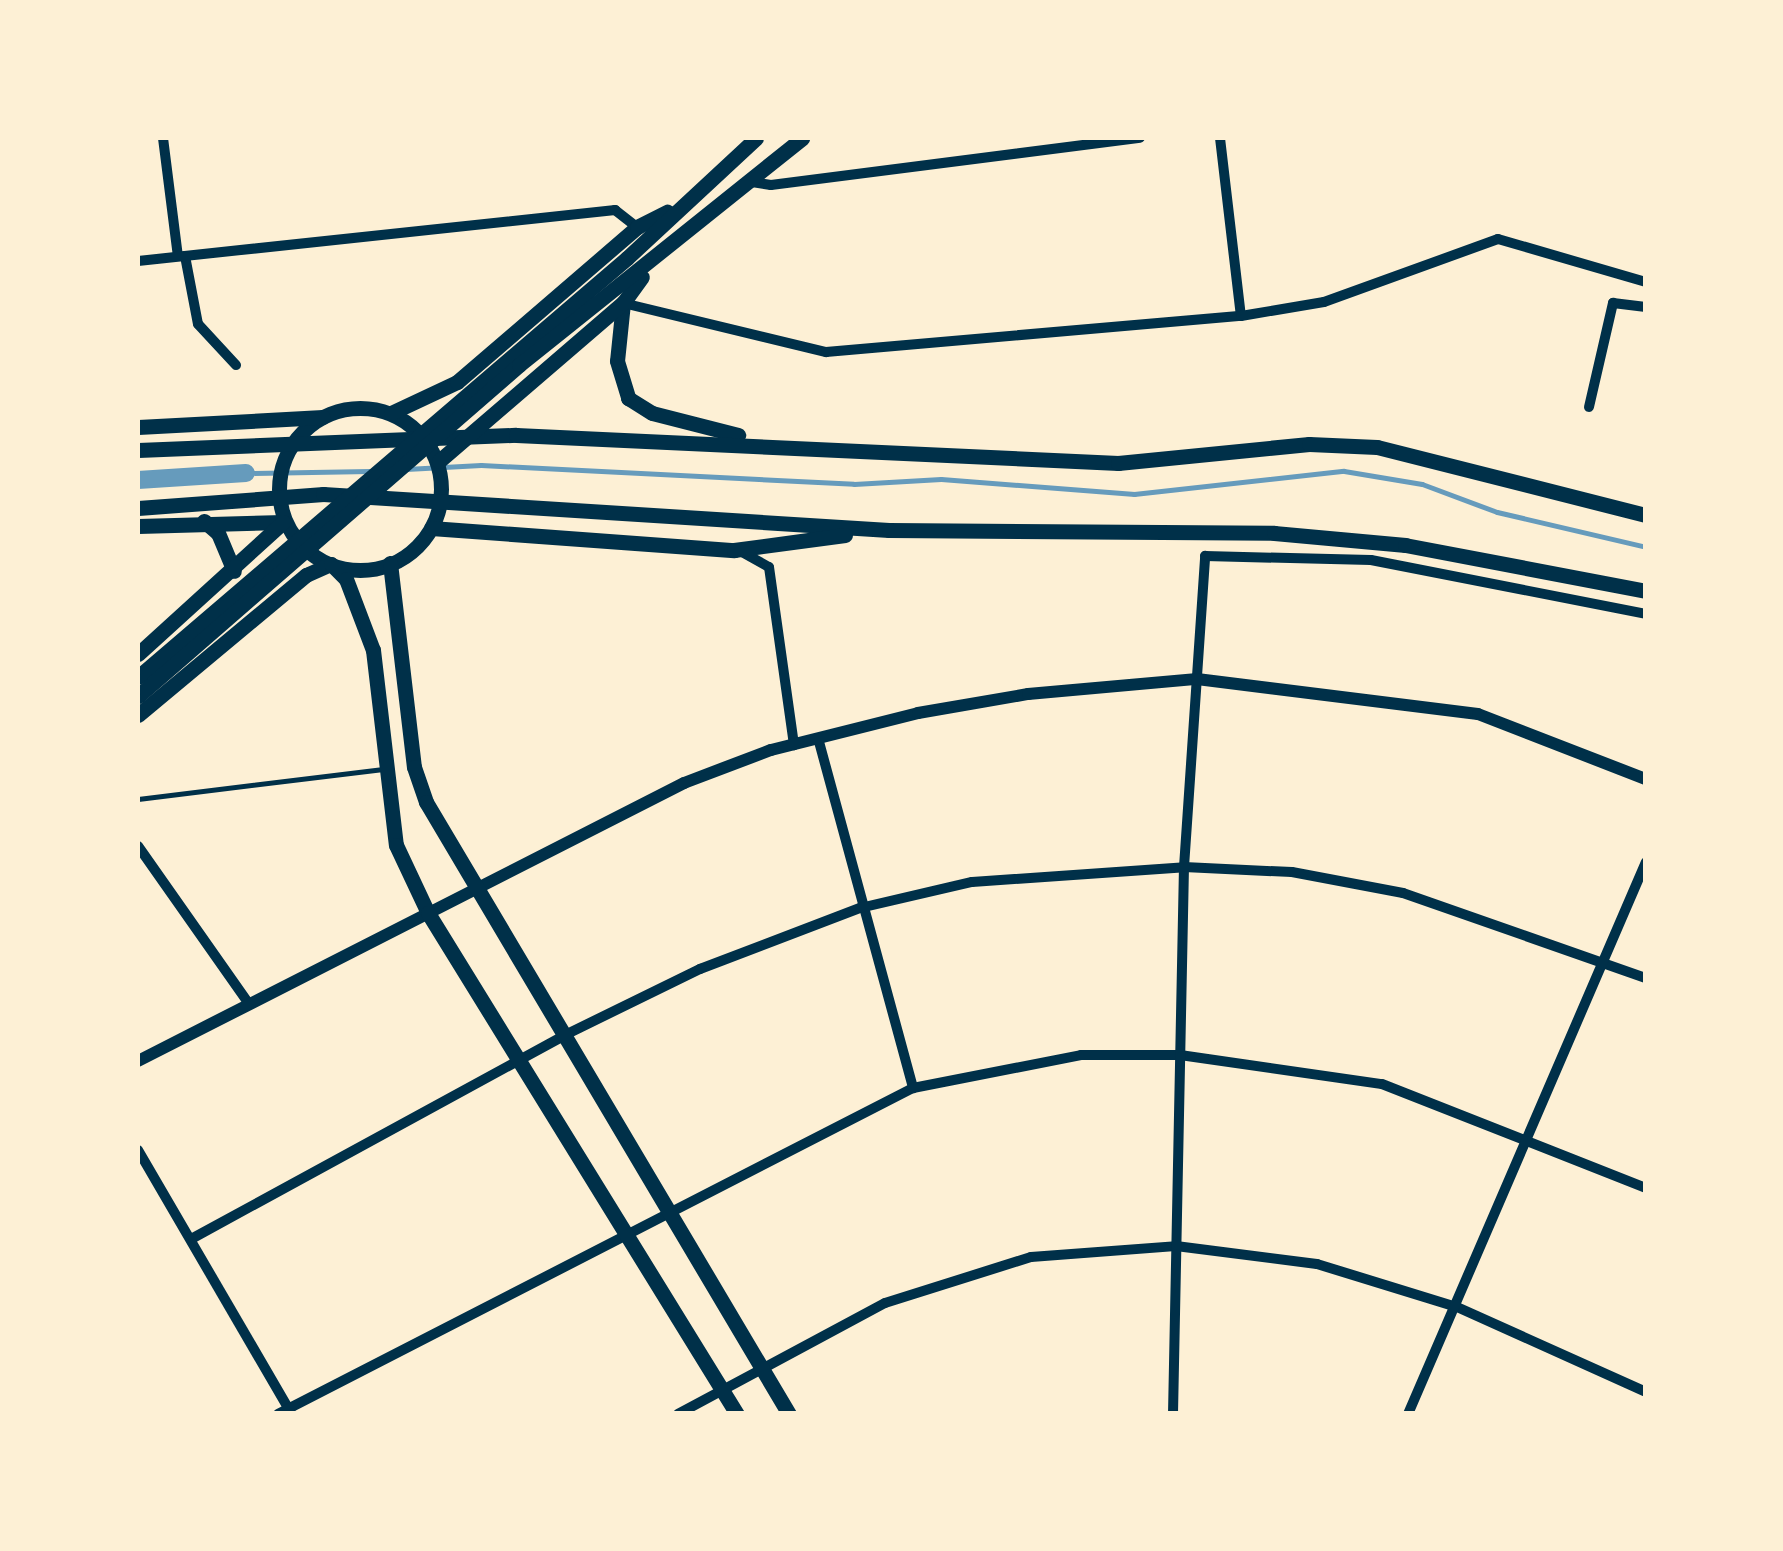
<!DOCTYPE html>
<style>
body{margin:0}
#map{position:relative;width:1783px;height:1551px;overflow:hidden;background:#fdf0d5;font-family:"DejaVu Sans",sans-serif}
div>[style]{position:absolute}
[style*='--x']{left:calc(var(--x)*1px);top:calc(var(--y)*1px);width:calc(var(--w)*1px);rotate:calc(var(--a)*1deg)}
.stream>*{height:5px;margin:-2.5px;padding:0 2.5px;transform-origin:2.5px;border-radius:2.5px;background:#669bbc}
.canal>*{height:18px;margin:-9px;padding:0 9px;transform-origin:9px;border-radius:9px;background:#669bbc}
.service>*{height:5px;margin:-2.5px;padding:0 2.5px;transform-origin:2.5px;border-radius:2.5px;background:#003049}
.minor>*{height:10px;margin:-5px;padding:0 5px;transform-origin:5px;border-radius:5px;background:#003049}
.tertiary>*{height:12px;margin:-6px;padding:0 6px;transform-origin:6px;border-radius:6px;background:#003049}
.primary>*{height:15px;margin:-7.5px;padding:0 7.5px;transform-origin:7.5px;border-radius:7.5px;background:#003049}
.primary>.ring{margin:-7.5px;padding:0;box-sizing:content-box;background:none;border:15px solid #003049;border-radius:50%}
span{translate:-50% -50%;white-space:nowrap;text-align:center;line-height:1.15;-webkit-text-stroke:10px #fdf0d5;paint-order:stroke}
.frame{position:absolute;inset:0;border:140px solid #fdf0d5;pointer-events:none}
</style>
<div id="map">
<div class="stream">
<i style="--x:406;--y:469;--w:75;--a:-3.1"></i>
<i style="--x:481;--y:465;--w:373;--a:2.9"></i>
<i style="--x:854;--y:484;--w:87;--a:-3.3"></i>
<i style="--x:941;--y:479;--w:194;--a:4.4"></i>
<i style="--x:1134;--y:494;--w:211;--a:-6.3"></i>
<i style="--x:1344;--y:471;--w:79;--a:9.5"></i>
<i style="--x:1422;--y:484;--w:80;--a:20.5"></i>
<i style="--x:1497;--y:512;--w:153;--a:13.2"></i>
<i style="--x:246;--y:473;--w:124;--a:-0.9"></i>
</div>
<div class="canal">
<i style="--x:138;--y:480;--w:108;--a:-3.7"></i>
</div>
<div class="service">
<i style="--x:138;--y:799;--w:247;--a:-7"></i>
</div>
<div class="minor">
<i style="--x:163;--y:138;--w:119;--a:82.8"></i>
<i style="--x:1220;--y:138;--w:179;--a:83.3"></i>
<i style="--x:752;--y:182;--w:19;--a:9"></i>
<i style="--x:771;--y:185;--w:372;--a:-7.3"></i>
<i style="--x:185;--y:256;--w:69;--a:79.2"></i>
<i style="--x:198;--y:324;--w:56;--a:47.2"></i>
<i style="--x:138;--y:261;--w:480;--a:-6.1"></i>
<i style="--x:615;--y:210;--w:28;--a:38"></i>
<i style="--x:623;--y:303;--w:209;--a:13.6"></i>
<i style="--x:826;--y:352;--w:417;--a:-5"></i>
<i style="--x:1241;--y:316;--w:84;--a:-9.6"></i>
<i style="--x:1324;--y:302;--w:185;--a:-19.9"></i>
<i style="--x:1498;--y:239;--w:154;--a:16.2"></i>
<i style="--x:1589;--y:407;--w:107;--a:-77"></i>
<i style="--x:1613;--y:303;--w:33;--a:7"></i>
<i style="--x:740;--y:551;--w:33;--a:29"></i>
<i style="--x:769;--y:567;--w:180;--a:82"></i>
<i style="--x:818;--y:738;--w:363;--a:74.8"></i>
<i style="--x:138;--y:846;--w:193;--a:54.9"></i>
<i style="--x:138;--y:1150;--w:304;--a:59.8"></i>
<i style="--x:193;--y:1238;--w:422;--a:-28.6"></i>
<i style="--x:563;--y:1036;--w:153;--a:-26.1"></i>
<i style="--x:700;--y:969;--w:171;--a:-20.9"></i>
<i style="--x:860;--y:908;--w:115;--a:-13.1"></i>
<i style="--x:972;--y:882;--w:213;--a:-4"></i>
<i style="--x:1184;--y:867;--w:108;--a:2.7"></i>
<i style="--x:1292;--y:872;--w:113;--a:10.7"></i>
<i style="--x:1403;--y:893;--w:257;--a:19.3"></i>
<i style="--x:278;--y:1414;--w:714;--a:-27.18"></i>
<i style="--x:913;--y:1088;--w:171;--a:-11.1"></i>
<i style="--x:1081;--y:1055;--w:99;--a:0"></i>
<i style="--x:1180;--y:1055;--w:204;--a:8.2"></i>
<i style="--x:1382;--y:1084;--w:284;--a:21.5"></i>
<i style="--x:678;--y:1414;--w:235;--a:-28.2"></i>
<i style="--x:885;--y:1303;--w:153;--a:-17.5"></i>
<i style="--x:1031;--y:1257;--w:145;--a:-4.3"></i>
<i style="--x:1176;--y:1246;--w:142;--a:7.3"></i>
<i style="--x:1317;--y:1264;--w:146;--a:17.1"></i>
<i style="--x:1457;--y:1307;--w:207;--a:24.2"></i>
<i style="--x:1173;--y:1414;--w:547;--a:-88.85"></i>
<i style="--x:1184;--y:867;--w:312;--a:-86.1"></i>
<i style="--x:1205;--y:556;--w:166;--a:1.4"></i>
<i style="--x:1371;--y:560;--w:280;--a:11.1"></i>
<i style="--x:1408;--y:1414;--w:601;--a:-66.68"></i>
</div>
<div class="tertiary">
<i style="--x:138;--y:1061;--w:613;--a:-26.98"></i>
<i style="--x:684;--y:783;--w:93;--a:-20.8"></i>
<i style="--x:771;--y:750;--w:152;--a:-14.1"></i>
<i style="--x:918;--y:713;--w:112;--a:-9.8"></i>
<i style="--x:1028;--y:694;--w:170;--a:-5.1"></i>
<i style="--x:1197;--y:679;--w:283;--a:7.1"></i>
<i style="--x:1478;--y:714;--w:180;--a:21.2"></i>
</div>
<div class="primary">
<i style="--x:623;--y:303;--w:58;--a:95.9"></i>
<i style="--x:617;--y:361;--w:39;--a:73"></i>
<i style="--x:628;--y:398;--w:28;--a:32"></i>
<i style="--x:652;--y:413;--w:89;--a:14.3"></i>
<i class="ring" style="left:279px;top:408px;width:147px;height:147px"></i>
<i style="--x:391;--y:413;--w:73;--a:-25.2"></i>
<i style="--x:457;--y:382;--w:238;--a:-40.7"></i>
<i style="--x:637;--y:227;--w:34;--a:-27"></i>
<i style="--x:138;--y:427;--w:185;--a:-3.1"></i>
<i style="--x:138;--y:450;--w:378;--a:-2.3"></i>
<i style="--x:516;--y:435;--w:603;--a:2.66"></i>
<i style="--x:1118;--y:463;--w:192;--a:-5.7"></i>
<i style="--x:1309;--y:444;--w:68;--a:2.5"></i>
<i style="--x:1377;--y:447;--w:277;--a:14.2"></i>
<i style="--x:439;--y:461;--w:243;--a:-40.7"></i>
<i style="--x:623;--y:303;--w:32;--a:-54"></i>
<i style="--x:138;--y:508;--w:186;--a:-4.3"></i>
<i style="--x:323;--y:494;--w:567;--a:3.64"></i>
<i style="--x:889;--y:530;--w:385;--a:0.4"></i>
<i style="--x:1274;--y:533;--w:132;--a:5.2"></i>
<i style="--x:1405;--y:545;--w:245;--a:10.8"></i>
<i style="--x:204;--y:521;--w:18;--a:41"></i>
<i style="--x:218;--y:533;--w:41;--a:67.2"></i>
<i style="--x:138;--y:526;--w:145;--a:-1.6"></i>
<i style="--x:431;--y:528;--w:304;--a:4.2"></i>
<i style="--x:734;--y:550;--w:112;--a:-7.7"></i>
<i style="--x:390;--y:563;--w:205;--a:83.3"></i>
<i style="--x:414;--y:767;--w:37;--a:71"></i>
<i style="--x:426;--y:802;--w:712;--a:59.33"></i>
<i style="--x:138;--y:654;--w:196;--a:-42.3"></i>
<i style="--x:138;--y:677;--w:644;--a:-40.59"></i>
<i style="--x:627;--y:258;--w:176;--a:-42.9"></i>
<i style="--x:138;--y:696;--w:505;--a:-40.98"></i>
<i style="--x:519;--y:365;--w:363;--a:-38.7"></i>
<i style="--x:138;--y:715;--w:219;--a:-39.8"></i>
<i style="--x:306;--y:575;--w:27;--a:-24"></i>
<i style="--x:331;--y:564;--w:21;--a:45"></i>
<i style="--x:346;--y:579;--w:76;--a:69.2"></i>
<i style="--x:373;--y:650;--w:196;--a:83.3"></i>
<i style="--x:396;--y:845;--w:75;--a:64.8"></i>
<i style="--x:428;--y:913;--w:589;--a:58.34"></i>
</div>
<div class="frame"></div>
</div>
